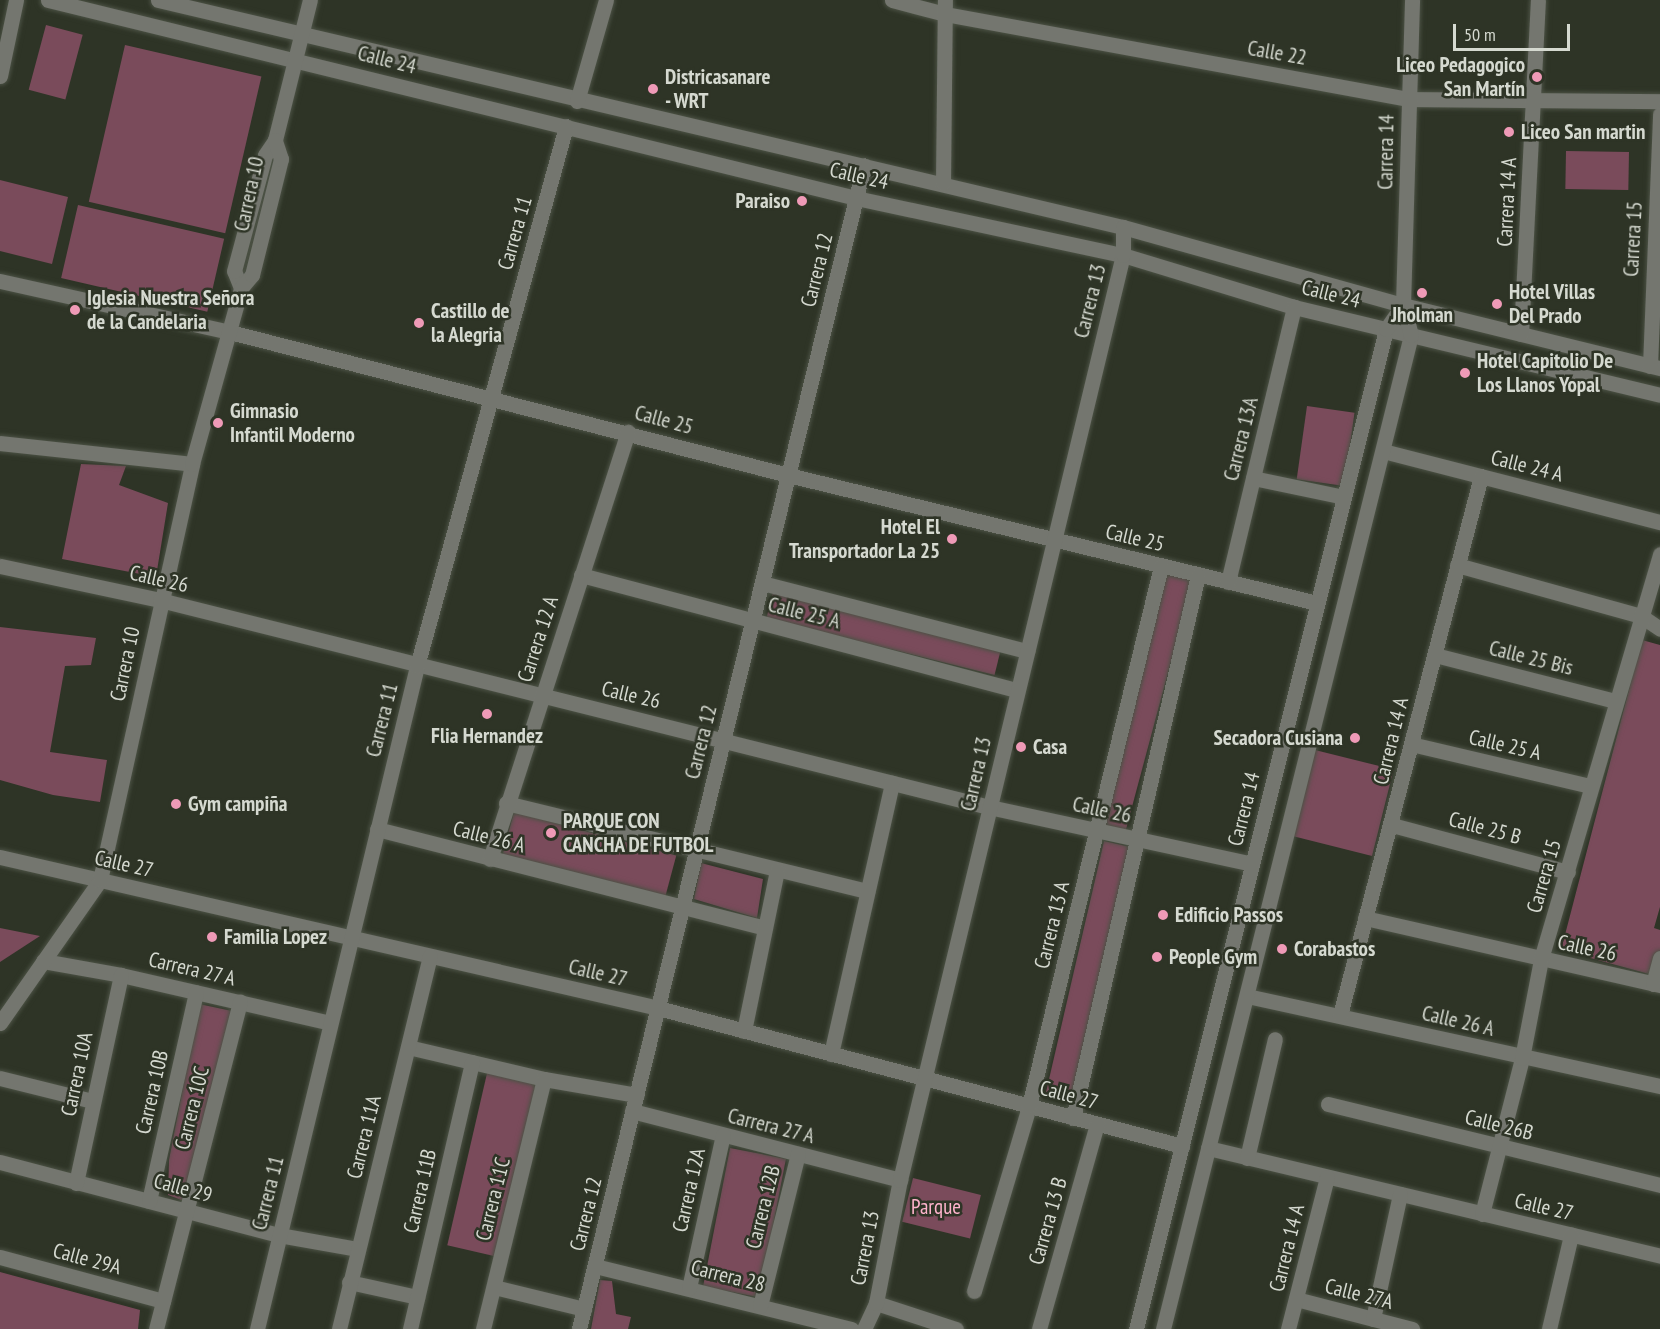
<!DOCTYPE html>
<meta charset="utf-8">
<style>
body{margin:0}
#map{position:relative;width:1660px;height:1329px;overflow:hidden;background:#2e3426;font-family:"PT Sans Narrow",sans-serif}
div>[style]{position:absolute}
[style*='--x']{left:calc(var(--x)*1px);top:calc(var(--y)*1px);width:calc(var(--w)*1px);rotate:calc(var(--a)*1deg)}
.green>*{inset:0;background:#7a4b5b;transform-origin:0 0}
.roads{filter:drop-shadow(0 0 2px #4c5245) drop-shadow(0 0 2px #4c5245)}
.minor>*{height:15px;margin:-7.5px;padding:0 7.5px;transform-origin:7.5px;border-radius:7.5px;background:#74766f}
.dots>*{width:16px;height:16px;translate:-50% -50%;box-sizing:border-box;border:3px solid #2e3426;border-radius:50%}
span{translate:-50% -50%;white-space:nowrap;text-align:center;line-height:1.15;-webkit-text-stroke:5px #2e3426;paint-order:stroke}
.street-label{font-size:21px;color:#d5d9d0}
.poi-label{font-size:21px;color:#d5d9d0;font-weight:700}
.right{translate:-100% -50%;text-align:right}
.left{translate:0 -50%;text-align:left}
.park-label{font-size:21px;color:#feb3cc}
.scale{position:absolute;left:1453px;top:24px;width:117px;height:27px;box-sizing:border-box;border:3px solid #d5d9d0;border-top:0;padding-left:8px;font-size:18px;line-height:21px;white-space:nowrap;color:#d5d9d0;-webkit-text-stroke:4px #2e3426;paint-order:stroke}
</style>
<div id="map">
<div class="green">
<i style="left:46px;top:25px;width:38px;height:67px;rotate:15deg"></i>
<i style="left:125px;top:45px;width:140px;height:161px;rotate:13deg"></i>
<i style="left:1566px;top:151px;width:63px;height:38px;rotate:1deg"></i>
<i style="clip-path:polygon(0 180px,68px 197px,52px 264px,0 251px)"></i>
<i style="left:78px;top:205px;width:150px;height:75px;rotate:13deg"></i>
<i style="left:1307px;top:406px;width:48px;height:74px;rotate:8deg"></i>
<i style="clip-path:polygon(81px 464px,126px 466px,119px 485px,168px 503px,156px 577px,62px 559px)"></i>
<i style="left:1167px;top:572px;width:27px;height:262px;rotate:15deg"></i>
<i style="left:773px;top:592px;width:235px;height:27px;rotate:14deg"></i>
<i style="clip-path:polygon(0 627px,96px 638px,91px 665px,65px 666px,50px 752px,107px 760px,100px 802px,53px 795px,0 780px)"></i>
<i style="clip-path:polygon(1642px 640px,1660px 645px,1660px 907px,1654px 928px,1660px 930px,1660px 977px,1561px 950px)"></i>
<i style="left:1315px;top:750px;width:81px;height:89px;rotate:14deg"></i>
<i style="left:514px;top:812px;width:168px;height:44px;rotate:15deg"></i>
<i style="left:1104px;top:841px;width:28px;height:263px;rotate:13deg"></i>
<i style="clip-path:polygon(701px 863px,763px 879px,757px 918px,694px 899px)"></i>
<i style="clip-path:polygon(0 928px,40px 936px,0 962px)"></i>
<i style="clip-path:polygon(199px 1004px,232px 1011px,184px 1201px,168px 1195px,169px 1160px)"></i>
<i style="left:488px;top:1069px;width:50px;height:181px;rotate:13deg"></i>
<i style="left:730px;top:1148px;width:57px;height:141px;rotate:11deg"></i>
<i style="left:913px;top:1178px;width:70px;height:45px;rotate:14deg"></i>
<i style="clip-path:polygon(0 1272px,140px 1310px,138px 1329px,0 1329px)"></i>
<i style="clip-path:polygon(600px 1280px,612px 1281px,616px 1314px,631px 1317px,628px 1329px,591px 1329px)"></i>
</div>
<div class="roads">
<div class="minor">
<i style="--x:48;--y:0;--w:832;--a:13.77"></i>
<i style="--x:856;--y:198;--w:273;--a:12.1"></i>
<i style="--x:1123;--y:255;--w:179;--a:16.9"></i>
<i style="--x:1294;--y:307;--w:376;--a:13.5"></i>
<i style="--x:158;--y:0;--w:991;--a:13.24"></i>
<i style="--x:1123;--y:227;--w:291;--a:15.6"></i>
<i style="--x:1403;--y:305;--w:265;--a:13.8"></i>
<i style="--x:892;--y:0;--w:55;--a:14.8"></i>
<i style="--x:945;--y:14;--w:471;--a:10.4"></i>
<i style="--x:1408;--y:99;--w:252;--a:0.5"></i>
<i style="--x:0;--y:76;--w:78;--a:-78.1"></i>
<i style="--x:577;--y:101;--w:105;--a:-74"></i>
<i style="--x:943;--y:183;--w:183;--a:-89.4"></i>
<i style="--x:0;--y:281;--w:236;--a:12.5"></i>
<i style="--x:230;--y:332;--w:576;--a:14.37"></i>
<i style="--x:788;--y:475;--w:544;--a:13.6"></i>
<i style="--x:241;--y:288;--w:18;--a:-112"></i>
<i style="--x:234;--y:271;--w:120;--a:-75"></i>
<i style="--x:265;--y:155;--w:18;--a:-56"></i>
<i style="--x:275;--y:140;--w:144;--a:-76"></i>
<i style="--x:1521;--y:334;--w:334;--a:-87.1"></i>
<i style="--x:1650;--y:366;--w:252;--a:-87.7"></i>
<i style="--x:0;--y:443;--w:193;--a:6.2"></i>
<i style="--x:1383;--y:451;--w:286;--a:14.4"></i>
<i style="--x:1253;--y:478;--w:93;--a:11.8"></i>
<i style="--x:1457;--y:565;--w:191;--a:15.5"></i>
<i style="--x:1641;--y:616;--w:23;--a:34"></i>
<i style="--x:0;--y:566;--w:164;--a:12"></i>
<i style="--x:160;--y:600;--w:854;--a:14.02"></i>
<i style="--x:989;--y:807;--w:269;--a:12.2"></i>
<i style="--x:581;--y:575;--w:451;--a:14.8"></i>
<i style="--x:1228;--y:582;--w:283;--a:-76.5"></i>
<i style="--x:762;--y:583;--w:274;--a:14.4"></i>
<i style="--x:1435;--y:655;--w:187;--a:14.3"></i>
<i style="--x:1411;--y:744;--w:184;--a:13.2"></i>
<i style="--x:506;--y:803;--w:372;--a:13.7"></i>
<i style="--x:1392;--y:825;--w:182;--a:15"></i>
<i style="--x:377;--y:829;--w:400;--a:14.3"></i>
<i style="--x:0;--y:857;--w:675;--a:12.92"></i>
<i style="--x:658;--y:1008;--w:542;--a:14.75"></i>
<i style="--x:490;--y:859;--w:449;--a:-72.1"></i>
<i style="--x:1365;--y:918;--w:303;--a:12.8"></i>
<i style="--x:43;--y:961;--w:79;--a:10.2"></i>
<i style="--x:121;--y:975;--w:214;--a:12.9"></i>
<i style="--x:1653;--y:984;--w:27;--a:-75"></i>
<i style="--x:1247;--y:996;--w:423;--a:12.3"></i>
<i style="--x:1340;--y:1015;--w:557;--a:-75.34"></i>
<i style="--x:0;--y:1023;--w:174;--a:-55"></i>
<i style="--x:100;--y:880;--w:426;--a:-77.5"></i>
<i style="--x:192;--y:464;--w:183;--a:-74.4"></i>
<i style="--x:241;--y:288;--w:17;--a:-50"></i>
<i style="--x:252;--y:275;--w:120;--a:-76"></i>
<i style="--x:281;--y:159;--w:20;--a:-108"></i>
<i style="--x:744;--y:1031;--w:164;--a:-78.4"></i>
<i style="--x:408;--y:1047;--w:140;--a:13.2"></i>
<i style="--x:544;--y:1079;--w:94;--a:9.8"></i>
<i style="--x:831;--y:1054;--w:278;--a:-77.3"></i>
<i style="--x:0;--y:1078;--w:95;--a:14"></i>
<i style="--x:1328;--y:1104;--w:342;--a:13.7"></i>
<i style="--x:632;--y:1111;--w:277;--a:14.4"></i>
<i style="--x:1073;--y:1118;--w:557;--a:-77.04"></i>
<i style="--x:1208;--y:1148;--w:465;--a:13.4"></i>
<i style="--x:1247;--y:1158;--w:122;--a:-76.8"></i>
<i style="--x:0;--y:1162;--w:288;--a:14.7"></i>
<i style="--x:279;--y:1235;--w:79;--a:10.2"></i>
<i style="--x:76;--y:1183;--w:213;--a:-77.8"></i>
<i style="--x:149;--y:1201;--w:214;--a:-77.3"></i>
<i style="--x:1482;--y:1214;--w:161;--a:-75.6"></i>
<i style="--x:1522;--y:1058;--w:101;--a:-79.1"></i>
<i style="--x:1541;--y:959;--w:422;--a:-73.6"></i>
<i style="--x:0;--y:1257;--w:169;--a:15.1"></i>
<i style="--x:595;--y:1266;--w:264;--a:13.8"></i>
<i style="--x:349;--y:1282;--w:70;--a:12.4"></i>
<i style="--x:494;--y:1287;--w:93;--a:13.7"></i>
<i style="--x:689;--y:1288;--w:157;--a:-77.5"></i>
<i style="--x:974;--y:1291;--w:193;--a:-73.4"></i>
<i style="--x:1029;--y:1106;--w:556;--a:-76.26"></i>
<i style="--x:1296;--y:1299;--w:120;--a:14.5"></i>
<i style="--x:876;--y:1303;--w:84;--a:18"></i>
<i style="--x:760;--y:1306;--w:157;--a:-76"></i>
<i style="--x:1373;--y:1319;--w:128;--a:-77.8"></i>
<i style="--x:156;--y:1329;--w:338;--a:-75.6"></i>
<i style="--x:257;--y:1329;--w:682;--a:-76.43"></i>
<i style="--x:417;--y:666;--w:560;--a:-74.57"></i>
<i style="--x:339;--y:1329;--w:384;--a:-76.3"></i>
<i style="--x:410;--y:1329;--w:274;--a:-76.9"></i>
<i style="--x:483;--y:1329;--w:257;--a:-76.3"></i>
<i style="--x:579;--y:1329;--w:1198;--a:-76.24"></i>
<i style="--x:864;--y:1329;--w:29;--a:-65"></i>
<i style="--x:876;--y:1303;--w:125;--a:-79"></i>
<i style="--x:900;--y:1180;--w:952;--a:-76.45"></i>
<i style="--x:1123;--y:255;--w:28;--a:-90"></i>
<i style="--x:1039;--y:1329;--w:213;--a:-74.2"></i>
<i style="--x:1136;--y:1329;--w:1031;--a:-75.96"></i>
<i style="--x:1386;--y:329;--w:29;--a:-55"></i>
<i style="--x:1163;--y:1329;--w:1024;--a:-75.99"></i>
<i style="--x:1411;--y:335;--w:31;--a:-105"></i>
<i style="--x:1403;--y:305;--w:305;--a:-88.3"></i>
<i style="--x:1288;--y:1329;--w:157;--a:-75.6"></i>
<i style="--x:1549;--y:1329;--w:97;--a:-76.8"></i>
</div>
</div>
<div class="dots">
<i style="left:1537px;top:77px;background:#ef9ab7"></i>
<i style="left:653px;top:89px;background:#ef9ab7"></i>
<i style="left:1509px;top:132px;background:#ef9ab7"></i>
<i style="left:802px;top:201px;background:#ef9ab7"></i>
<i style="left:1422px;top:293px;background:#ef9ab7"></i>
<i style="left:1497px;top:304px;background:#ef9ab7"></i>
<i style="left:75px;top:310px;background:#ef9ab7"></i>
<i style="left:419px;top:323px;background:#ef9ab7"></i>
<i style="left:1465px;top:373px;background:#ef9ab7"></i>
<i style="left:218px;top:423px;background:#ef9ab7"></i>
<i style="left:952px;top:539px;background:#ef9ab7"></i>
<i style="left:487px;top:714px;background:#ef9ab7"></i>
<i style="left:1355px;top:738px;background:#ef9ab7"></i>
<i style="left:1021px;top:747px;background:#ef9ab7"></i>
<i style="left:176px;top:804px;background:#ef9ab7"></i>
<i style="left:551px;top:833px;background:#ef9ab7"></i>
<i style="left:1163px;top:915px;background:#ef9ab7"></i>
<i style="left:212px;top:937px;background:#ef9ab7"></i>
<i style="left:1282px;top:949px;background:#ef9ab7"></i>
<i style="left:1157px;top:957px;background:#ef9ab7"></i>
</div>
<div class="street-label">
<span style="left:1277px;top:53px;rotate:10deg">Calle 22</span>
<span style="left:387px;top:60px;rotate:14deg">Calle 24</span>
<span style="left:1386px;top:152px;rotate:-89deg">Carrera 14</span>
<span style="left:859px;top:176px;rotate:13deg">Calle 24</span>
<span style="left:249px;top:194px;rotate:-78deg">Carrera 10</span>
<span style="left:1507px;top:202px;rotate:-87deg">Carrera 14 A</span>
<span style="left:515px;top:233px;rotate:-74deg">Carrera 11</span>
<span style="left:1633px;top:239px;rotate:-87deg">Carrera 15</span>
<span style="left:817px;top:270px;rotate:-76deg">Carrera 12</span>
<span style="left:1331px;top:294px;rotate:14deg">Calle 24</span>
<span style="left:1090px;top:301px;rotate:-76deg">Carrera 13</span>
<span style="left:664px;top:420px;rotate:15deg">Calle 25</span>
<span style="left:1241px;top:439px;rotate:-76deg">Carrera 13A</span>
<span style="left:1527px;top:466px;rotate:14deg">Calle 24 A</span>
<span style="left:1135px;top:538px;rotate:13deg">Calle 25</span>
<span style="left:159px;top:579px;rotate:13deg">Calle 26</span>
<span style="left:804px;top:613px;rotate:14deg">Calle 25 A</span>
<span style="left:538px;top:639px;rotate:-72deg">Carrera 12 A</span>
<span style="left:1531px;top:658px;rotate:14deg">Calle 25 Bis</span>
<span style="left:125px;top:664px;rotate:-78deg">Carrera 10</span>
<span style="left:631px;top:695px;rotate:13deg">Calle 26</span>
<span style="left:382px;top:720px;rotate:-76deg">Carrera 11</span>
<span style="left:1391px;top:741px;rotate:-76deg">Carrera 14 A</span>
<span style="left:701px;top:742px;rotate:-76deg">Carrera 12</span>
<span style="left:1505px;top:745px;rotate:13deg">Calle 25 A</span>
<span style="left:976px;top:774px;rotate:-77deg">Carrera 13</span>
<span style="left:1244px;top:809px;rotate:-76deg">Carrera 14</span>
<span style="left:1102px;top:810px;rotate:12deg">Calle 26</span>
<span style="left:1485px;top:828px;rotate:15deg">Calle 25 B</span>
<span style="left:489px;top:837px;rotate:14deg">Calle 26 A</span>
<span style="left:124px;top:864px;rotate:13deg">Calle 27</span>
<span style="left:1544px;top:876px;rotate:-74deg">Carrera 15</span>
<span style="left:1052px;top:925px;rotate:-76deg">Carrera 13 A</span>
<span style="left:1587px;top:948px;rotate:12deg">Calle 26</span>
<span style="left:192px;top:969px;rotate:13deg">Carrera 27 A</span>
<span style="left:598px;top:973px;rotate:13deg">Calle 27</span>
<span style="left:1458px;top:1021px;rotate:13deg">Calle 26 A</span>
<span style="left:77px;top:1074px;rotate:-78deg">Carrera 10A</span>
<span style="left:152px;top:1092px;rotate:-77deg">Carrera 10B</span>
<span style="left:1069px;top:1095px;rotate:15deg">Calle 27</span>
<span style="left:192px;top:1108px;rotate:-76deg">Carrera 10C</span>
<span style="left:1499px;top:1125px;rotate:14deg">Calle 26B</span>
<span style="left:771px;top:1126px;rotate:14deg">Carrera 27 A</span>
<span style="left:364px;top:1137px;rotate:-76deg">Carrera 11A</span>
<span style="left:183px;top:1188px;rotate:15deg">Calle 29</span>
<span style="left:689px;top:1190px;rotate:-77deg">Carrera 12A</span>
<span style="left:420px;top:1191px;rotate:-77deg">Carrera 11B</span>
<span style="left:268px;top:1193px;rotate:-76deg">Carrera 11</span>
<span style="left:493px;top:1199px;rotate:-76deg">Carrera 11C</span>
<span style="left:763px;top:1207px;rotate:-76deg">Carrera 12B</span>
<span style="left:1544px;top:1207px;rotate:13deg">Calle 27</span>
<span style="left:586px;top:1214px;rotate:-76deg">Carrera 12</span>
<span style="left:1048px;top:1221px;rotate:-74deg">Carrera 13 B</span>
<span style="left:865px;top:1248px;rotate:-79deg">Carrera 13</span>
<span style="left:1287px;top:1248px;rotate:-76deg">Carrera 14 A</span>
<span style="left:87px;top:1259px;rotate:15deg">Calle 29A</span>
<span style="left:728px;top:1276px;rotate:14deg">Carrera 28</span>
<span style="left:1359px;top:1294px;rotate:14deg">Calle 27A</span>
</div>
<div class="poi-label">
<span class="right" style="left:1525px;top:77px">Liceo Pedagogico<br>San Martín</span>
<span class="left" style="left:665px;top:89px">Districasanare<br>- WRT</span>
<span class="left" style="left:1521px;top:132px">Liceo San martin</span>
<span class="right" style="left:790px;top:201px">Paraiso</span>
<span class="left" style="left:1509px;top:304px">Hotel Villas<br>Del Prado</span>
<span class="left" style="left:87px;top:310px">Iglesia Nuestra Señora<br>de la Candelaria</span>
<span class="left" style="left:431px;top:323px">Castillo de<br>la Alegria</span>
<span style="left:1422px;top:315px">Jholman</span>
<span class="left" style="left:1477px;top:373px">Hotel Capitolio De<br>Los Llanos Yopal</span>
<span class="left" style="left:230px;top:423px">Gimnasio<br>Infantil Moderno</span>
<span class="right" style="left:940px;top:539px">Hotel El<br>Transportador La 25</span>
<span style="left:487px;top:736px">Flia Hernandez</span>
<span class="right" style="left:1343px;top:738px">Secadora Cusiana</span>
<span class="left" style="left:1033px;top:747px">Casa</span>
<span class="left" style="left:188px;top:804px">Gym campiña</span>
<span class="left" style="left:563px;top:833px">PARQUE CON<br>CANCHA DE FUTBOL</span>
<span class="left" style="left:1175px;top:915px">Edificio Passos</span>
<span class="left" style="left:224px;top:937px">Familia Lopez</span>
<span class="left" style="left:1294px;top:949px">Corabastos</span>
<span class="left" style="left:1169px;top:957px">People Gym</span>
</div>
<div class="park-label">
<span style="left:936px;top:1207px">Parque</span>
</div>
<div class="scale">50 m</div>
</div>
